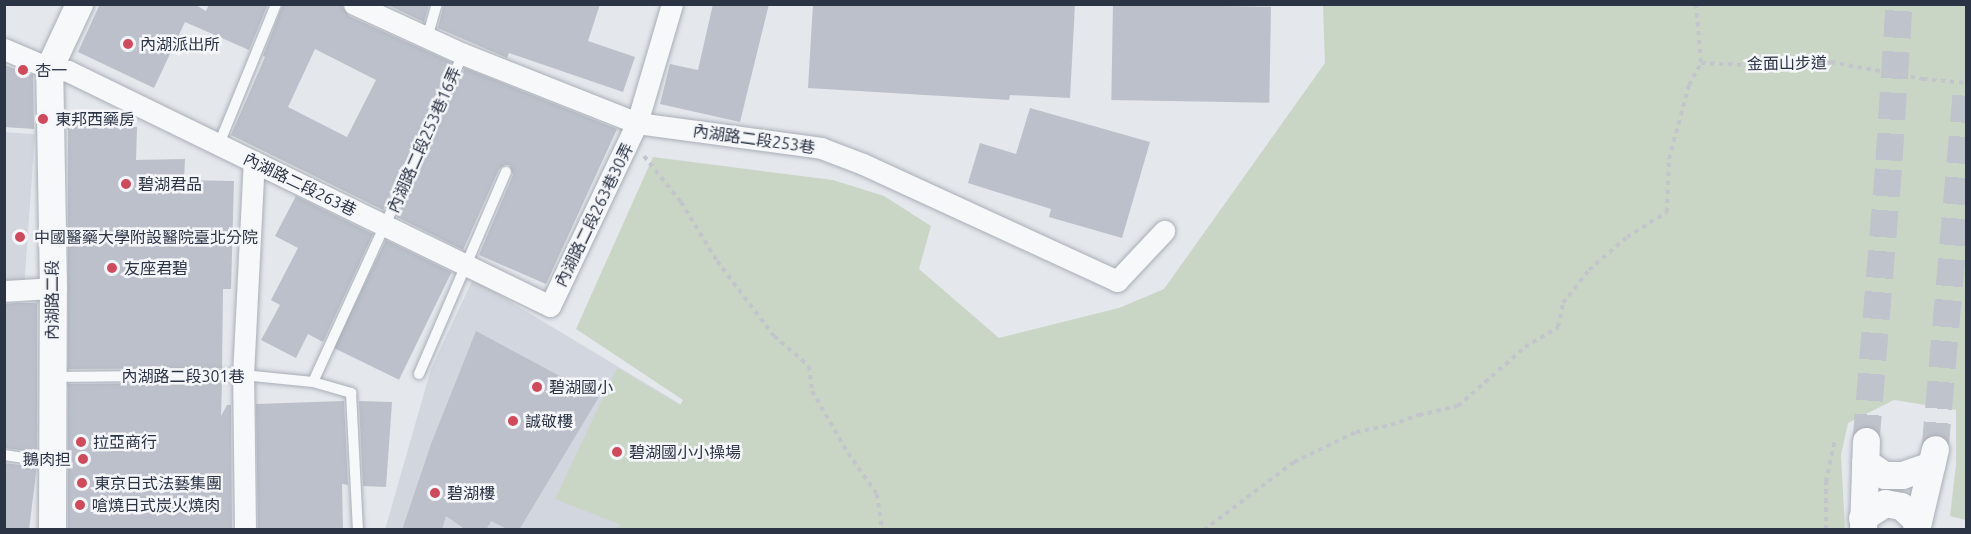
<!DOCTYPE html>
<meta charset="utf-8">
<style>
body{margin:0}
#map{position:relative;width:1971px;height:534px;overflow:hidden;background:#e4e7ec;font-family:Ubuntu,"Noto Sans TC",sans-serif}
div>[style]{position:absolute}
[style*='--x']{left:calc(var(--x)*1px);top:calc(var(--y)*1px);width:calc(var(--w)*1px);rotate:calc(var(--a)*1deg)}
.built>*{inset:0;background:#d2d6de;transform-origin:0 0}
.green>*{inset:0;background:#c9d6c5}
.building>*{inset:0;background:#bbc0ca;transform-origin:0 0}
.tertiary-tunnel>*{height:27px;margin-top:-13.5px;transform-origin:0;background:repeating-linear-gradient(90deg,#bfc3cb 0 27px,transparent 0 41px)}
.path>*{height:4px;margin-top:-2px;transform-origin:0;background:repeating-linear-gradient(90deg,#c2c5cb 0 4.5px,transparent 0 9px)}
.roads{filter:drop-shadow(0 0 2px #a9aeb7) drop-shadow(0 0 2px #a9aeb7)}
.service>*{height:10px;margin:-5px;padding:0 5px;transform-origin:5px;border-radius:5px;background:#f7f8fa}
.minor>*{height:21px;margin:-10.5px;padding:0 10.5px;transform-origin:10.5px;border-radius:10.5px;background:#f7f8fa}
.tertiary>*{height:27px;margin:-13.5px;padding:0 13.5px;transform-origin:13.5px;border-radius:13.5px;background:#f7f8fa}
.dots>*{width:16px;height:16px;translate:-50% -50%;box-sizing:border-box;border:3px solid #f4f6f9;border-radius:50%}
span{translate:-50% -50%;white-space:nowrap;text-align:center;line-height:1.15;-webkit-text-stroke:5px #f4f6f9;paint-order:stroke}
.poi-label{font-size:16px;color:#2b3445}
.left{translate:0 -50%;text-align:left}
.right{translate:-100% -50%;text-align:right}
.street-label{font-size:16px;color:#2b3445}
.frame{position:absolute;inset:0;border:6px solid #2b3445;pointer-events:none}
</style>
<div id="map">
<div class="built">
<i style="left:4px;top:132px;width:31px;height:149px;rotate:4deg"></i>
<i style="clip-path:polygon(473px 279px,680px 404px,622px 525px,611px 530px,385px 530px,431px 369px)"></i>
</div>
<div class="green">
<i style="clip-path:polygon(1323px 5px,1966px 5px,1966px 520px,1950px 516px,1956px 465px,1956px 410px,1894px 400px,1848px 423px,1841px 455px,1845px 529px,611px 530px,621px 525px,555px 499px,617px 368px,680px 405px,683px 400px,576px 329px,653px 157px,833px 180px,884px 196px,931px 226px,919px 269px,999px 338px,1119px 308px,1164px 289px,1325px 63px)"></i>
</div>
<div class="building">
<i style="clip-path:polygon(100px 4px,194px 4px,206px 11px,209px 4px,268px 4px,249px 50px,185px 22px,154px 88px,78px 52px)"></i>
<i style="clip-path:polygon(evenodd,283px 4px,341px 4px,349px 16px,451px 62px,383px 210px,231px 135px,265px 57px,263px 56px,283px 4px,315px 49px,376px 80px,347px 137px,288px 107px,315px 49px)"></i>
<i style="clip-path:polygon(386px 4px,429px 4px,424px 22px)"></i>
<i style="clip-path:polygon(444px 4px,600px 4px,588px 41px,635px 57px,623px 92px,509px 53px,507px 58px,438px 28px)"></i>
<i style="clip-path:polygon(713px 4px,769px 4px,740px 122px,660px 104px,670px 64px,698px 70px)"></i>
<i style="clip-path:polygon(813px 4px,1075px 4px,1070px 98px,1010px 95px,1009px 100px,808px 88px)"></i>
<i style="left:1113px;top:4px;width:158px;height:96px;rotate:1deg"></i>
<i style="clip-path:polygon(4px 65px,33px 75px,34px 129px,4px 127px)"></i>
<i style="clip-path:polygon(465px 68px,617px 129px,546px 284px,479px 255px,513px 175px,509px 165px,505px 165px,499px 169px,463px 250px,397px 217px)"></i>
<i style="clip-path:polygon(1030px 108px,1150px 142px,1122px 238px,1049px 217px,1051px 209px,968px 183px,980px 143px,1016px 154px)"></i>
<i style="clip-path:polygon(66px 111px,96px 111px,99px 127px,137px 127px,136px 160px,185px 159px,184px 180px,234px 181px,231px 289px,223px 289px,222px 368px,68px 369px,68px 132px)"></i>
<i style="clip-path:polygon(296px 196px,373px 234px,323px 342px,308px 334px,296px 358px,261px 340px,280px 305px,271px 300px,298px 248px,275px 236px)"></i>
<i style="left:386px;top:240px;width:73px;height:120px;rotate:26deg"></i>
<i style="clip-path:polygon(15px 303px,37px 303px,37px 452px,4px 448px,4px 304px)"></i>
<i style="clip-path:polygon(476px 331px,599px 397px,519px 530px,509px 530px,491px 521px,486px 530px,466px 530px,446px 516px,442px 530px,402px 530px,431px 444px)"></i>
<i style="clip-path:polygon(222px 383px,221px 416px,227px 405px,231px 405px,232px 530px,68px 530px,68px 384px)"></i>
<i style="clip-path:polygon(344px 401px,348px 485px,342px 484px,343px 530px,258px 530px,256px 404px)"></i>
<i style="clip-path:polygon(359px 401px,392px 402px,386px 487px,363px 486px)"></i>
<i style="left:4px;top:463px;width:33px;height:67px;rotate:7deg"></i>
</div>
<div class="tertiary-tunnel">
<i style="--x:1866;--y:441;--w:282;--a:-85.3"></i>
<i style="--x:1889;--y:160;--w:156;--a:-86.3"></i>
<i style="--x:1935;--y:449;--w:357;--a:-85"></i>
</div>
<div class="path">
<i style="--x:1696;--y:4;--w:59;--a:85.2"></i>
<i style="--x:1701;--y:63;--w:91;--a:2.5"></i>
<i style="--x:1792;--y:67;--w:39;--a:-7"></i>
<i style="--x:1831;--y:62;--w:94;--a:10.5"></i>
<i style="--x:1923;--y:79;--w:43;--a:5.3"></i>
<i style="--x:644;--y:156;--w:59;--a:51.2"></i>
<i style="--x:681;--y:202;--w:69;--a:58.6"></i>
<i style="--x:717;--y:261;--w:94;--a:52.8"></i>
<i style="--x:774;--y:336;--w:46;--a:40.6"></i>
<i style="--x:809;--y:366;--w:25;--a:83"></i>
<i style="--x:812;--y:391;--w:72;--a:59.9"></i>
<i style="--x:848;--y:453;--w:50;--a:54.7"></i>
<i style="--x:877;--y:494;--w:36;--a:82"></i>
<i style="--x:1204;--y:530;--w:113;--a:-37.1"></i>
<i style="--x:1294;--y:462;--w:69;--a:-25.8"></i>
<i style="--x:1356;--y:432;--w:36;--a:-11"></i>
<i style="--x:1391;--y:425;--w:30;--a:-20"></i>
<i style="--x:1419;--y:415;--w:40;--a:-13"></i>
<i style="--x:1458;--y:406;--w:89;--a:-41.4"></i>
<i style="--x:1525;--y:347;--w:39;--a:-31"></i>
<i style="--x:1558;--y:327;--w:25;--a:-78"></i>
<i style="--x:1563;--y:303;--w:42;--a:-51.8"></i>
<i style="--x:1589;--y:270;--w:50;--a:-41"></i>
<i style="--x:1627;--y:237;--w:47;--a:-32"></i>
<i style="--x:1667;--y:212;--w:53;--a:-87.8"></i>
<i style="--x:1669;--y:159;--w:77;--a:-74.9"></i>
<i style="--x:1689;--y:85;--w:25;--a:-61"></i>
<i style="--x:1826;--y:530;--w:48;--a:-90"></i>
<i style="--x:1826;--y:482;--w:44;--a:-78.2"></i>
</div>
<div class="roads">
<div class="service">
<i style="--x:427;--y:38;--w:35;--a:-74"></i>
<i style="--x:219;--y:144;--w:151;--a:-67.8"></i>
<i style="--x:419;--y:374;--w:220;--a:-66.7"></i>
<i style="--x:53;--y:377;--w:190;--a:-0.6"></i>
<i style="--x:243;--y:375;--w:70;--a:5.7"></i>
<i style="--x:313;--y:382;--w:40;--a:16"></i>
<i style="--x:351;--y:393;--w:137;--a:87.1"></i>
<i style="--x:313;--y:382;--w:361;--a:-65.4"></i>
<i style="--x:4;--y:455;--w:48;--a:8.5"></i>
</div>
<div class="minor">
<i style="--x:354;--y:4;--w:120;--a:24.6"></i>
<i style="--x:463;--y:54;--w:187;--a:21.6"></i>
<i style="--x:637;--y:123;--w:186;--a:7.7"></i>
<i style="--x:821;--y:148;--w:45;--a:20.9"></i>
<i style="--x:863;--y:164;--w:280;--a:24.7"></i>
<i style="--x:1117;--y:281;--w:69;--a:-46.8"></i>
<i style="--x:4;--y:49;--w:49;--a:22.9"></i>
<i style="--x:49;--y:68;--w:19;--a:9"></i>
<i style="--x:68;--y:71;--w:536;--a:25.99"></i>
<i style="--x:550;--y:306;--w:203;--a:-64.6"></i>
<i style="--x:637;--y:123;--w:124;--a:-73.6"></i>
<i style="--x:4;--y:291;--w:49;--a:-3.5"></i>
<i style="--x:245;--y:530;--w:155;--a:-90.7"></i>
<i style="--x:243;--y:375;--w:214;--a:-87.1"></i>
</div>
<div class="tertiary">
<i style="--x:1865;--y:462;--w:23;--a:34"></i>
<i style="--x:1884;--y:475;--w:18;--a:0"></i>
<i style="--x:1902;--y:475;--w:31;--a:-19"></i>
<i style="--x:1862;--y:518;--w:27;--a:-33"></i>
<i style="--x:1885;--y:503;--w:16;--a:11"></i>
<i style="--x:1901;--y:506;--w:23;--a:43"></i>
<i style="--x:52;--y:530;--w:242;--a:-89.8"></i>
<i style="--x:53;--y:288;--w:220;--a:-91"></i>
<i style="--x:49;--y:68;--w:71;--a:-64.9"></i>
<i style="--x:1863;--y:530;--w:89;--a:-88.1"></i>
<i style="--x:1916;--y:530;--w:83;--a:-76.8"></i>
</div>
</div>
<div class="dots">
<i style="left:128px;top:44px;background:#d1495b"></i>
<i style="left:23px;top:70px;background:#d1495b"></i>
<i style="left:43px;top:119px;background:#d1495b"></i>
<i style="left:126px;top:184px;background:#d1495b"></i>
<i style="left:20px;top:237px;background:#d1495b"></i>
<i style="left:112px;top:268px;background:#d1495b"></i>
<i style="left:537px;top:387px;background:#d1495b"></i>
<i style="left:513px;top:421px;background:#d1495b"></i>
<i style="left:81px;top:442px;background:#d1495b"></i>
<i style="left:617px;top:452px;background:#d1495b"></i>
<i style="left:83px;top:459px;background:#d1495b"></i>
<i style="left:82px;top:483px;background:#d1495b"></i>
<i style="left:435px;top:493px;background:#d1495b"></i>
<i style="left:80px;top:505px;background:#d1495b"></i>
</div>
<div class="poi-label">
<span class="left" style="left:140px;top:44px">內湖派出所</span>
<span class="left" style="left:35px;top:70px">杏一</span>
<span class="left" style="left:55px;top:119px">東邦西藥房</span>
<span class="left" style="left:138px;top:184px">碧湖君品</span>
<span class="left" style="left:34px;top:237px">中國醫藥大學附設醫院臺北分院</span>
<span class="left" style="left:124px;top:268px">友座君碧</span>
<span class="left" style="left:549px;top:387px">碧湖國小</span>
<span class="left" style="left:525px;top:421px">誠敬樓</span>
<span class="left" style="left:93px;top:442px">拉亞商行</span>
<span class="left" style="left:629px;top:452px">碧湖國小小操場</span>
<span class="right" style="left:71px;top:459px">鵝肉担</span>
<span class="left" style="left:94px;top:483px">東京日式法藝集團</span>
<span class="left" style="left:447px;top:493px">碧湖樓</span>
<span class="left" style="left:92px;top:505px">嗆燒日式炭火燒肉</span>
</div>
<div class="street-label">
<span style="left:1787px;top:63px;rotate:-1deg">金面山步道</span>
<span style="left:754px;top:139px;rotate:8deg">內湖路二段253巷</span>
<span style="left:424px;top:140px;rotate:-66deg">內湖路二段253巷16弄</span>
<span style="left:300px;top:184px;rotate:26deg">內湖路二段263巷</span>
<span style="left:594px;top:215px;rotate:-64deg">內湖路二段263巷30弄</span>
<span style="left:52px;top:300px;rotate:-90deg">內湖路二段</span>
<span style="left:183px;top:376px">內湖路二段301巷</span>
</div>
<div class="frame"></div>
</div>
